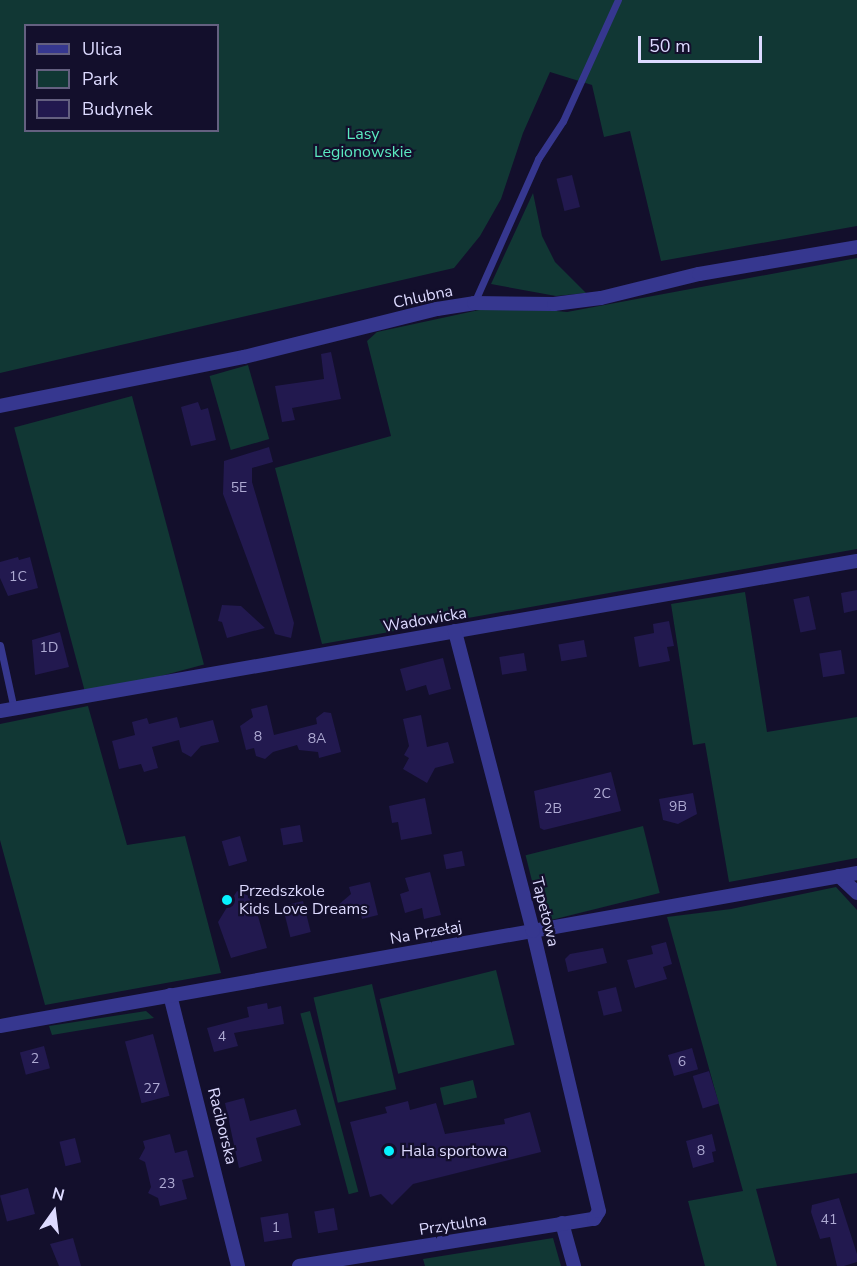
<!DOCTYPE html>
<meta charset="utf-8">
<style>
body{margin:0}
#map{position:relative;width:857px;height:1266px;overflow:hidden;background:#130f2c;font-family:"Nunito Sans",sans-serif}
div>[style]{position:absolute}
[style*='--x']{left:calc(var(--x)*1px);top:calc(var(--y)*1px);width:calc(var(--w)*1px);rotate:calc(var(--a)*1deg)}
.green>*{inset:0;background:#113734;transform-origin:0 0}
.building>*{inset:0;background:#22194f;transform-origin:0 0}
.lane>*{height:7px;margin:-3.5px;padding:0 3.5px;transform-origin:3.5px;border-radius:3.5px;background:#36378f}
.street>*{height:14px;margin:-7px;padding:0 7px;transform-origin:7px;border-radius:7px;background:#36378f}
.dots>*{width:16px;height:16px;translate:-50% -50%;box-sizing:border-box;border:3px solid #130f2c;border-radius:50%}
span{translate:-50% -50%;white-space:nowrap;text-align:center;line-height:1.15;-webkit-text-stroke:4.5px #130f2c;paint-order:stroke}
.number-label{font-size:14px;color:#aeaad3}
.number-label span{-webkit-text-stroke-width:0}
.park-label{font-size:16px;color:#5beac0}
.street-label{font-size:16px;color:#dddaff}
.poi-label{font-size:16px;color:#dddaff}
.left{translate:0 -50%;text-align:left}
.legend{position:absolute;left:24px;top:24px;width:195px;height:108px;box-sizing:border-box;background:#130f2c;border:2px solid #646080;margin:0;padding:8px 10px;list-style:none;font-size:18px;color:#dddaff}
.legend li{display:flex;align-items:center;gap:12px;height:30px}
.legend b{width:30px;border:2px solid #646080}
.north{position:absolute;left:24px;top:1182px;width:60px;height:60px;-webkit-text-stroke:4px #130f2c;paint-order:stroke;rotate:14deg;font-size:16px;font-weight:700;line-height:24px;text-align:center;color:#dddaff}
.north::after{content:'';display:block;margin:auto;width:21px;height:27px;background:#dddaff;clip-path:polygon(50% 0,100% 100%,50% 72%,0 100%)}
.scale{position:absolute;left:638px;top:36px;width:124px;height:27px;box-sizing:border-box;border:3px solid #dddaff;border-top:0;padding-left:8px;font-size:18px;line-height:21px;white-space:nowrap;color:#dddaff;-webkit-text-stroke:4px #130f2c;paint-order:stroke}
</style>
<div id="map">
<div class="green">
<i style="clip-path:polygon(evenodd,0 0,857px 0,857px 226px,661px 261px,630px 131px,604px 137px,592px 85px,550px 72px,523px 133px,501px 199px,480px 236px,454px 268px,0 373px,0 0,26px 26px,218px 26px,218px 130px,26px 130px,26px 26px)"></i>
<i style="clip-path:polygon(533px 193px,542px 236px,555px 262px,586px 293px,556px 296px,491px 284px)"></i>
<i style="clip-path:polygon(857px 258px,857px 549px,322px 644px,275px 468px,391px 436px,367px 341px,377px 332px,479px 310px,515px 307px,567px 312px)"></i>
<i style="left:248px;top:365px;width:77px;height:40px;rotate:74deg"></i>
<i style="left:132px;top:396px;width:278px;height:122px;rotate:75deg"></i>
<i style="clip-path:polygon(745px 592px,767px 732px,857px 717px,857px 858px,729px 882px,705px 743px,693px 745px,671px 604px)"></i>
<i style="clip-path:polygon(88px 706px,127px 845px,185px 836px,221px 973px,45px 1005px,0 840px,0 724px)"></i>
<i style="left:643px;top:826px;width:69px;height:121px;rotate:76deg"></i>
<i style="clip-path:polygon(836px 887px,857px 910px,857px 1173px,756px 1189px,777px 1266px,705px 1266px,688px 1201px,743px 1191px,667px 917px,731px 909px)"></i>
<i style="left:496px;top:970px;width:77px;height:120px;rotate:76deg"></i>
<i style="left:372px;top:984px;width:108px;height:60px;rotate:77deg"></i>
<i style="clip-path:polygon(146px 1011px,154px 1018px,52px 1035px,49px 1026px)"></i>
<i style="left:310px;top:1011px;width:187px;height:10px;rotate:75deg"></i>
<i style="left:473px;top:1080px;width:18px;height:34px;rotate:77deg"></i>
<i style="clip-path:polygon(553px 1238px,561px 1266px,425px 1266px,423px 1259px)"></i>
</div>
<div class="building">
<i style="left:572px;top:175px;width:33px;height:16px;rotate:76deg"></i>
<i style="clip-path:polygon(331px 352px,341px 399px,292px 408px,295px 420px,282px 422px,275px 386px,324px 379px,321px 354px)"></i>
<i style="clip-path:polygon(198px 402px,201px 410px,208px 408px,216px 440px,191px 446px,181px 407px)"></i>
<i style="clip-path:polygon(269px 447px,273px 462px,252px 468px,252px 482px,294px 623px,291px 638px,275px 634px,223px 494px,224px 461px)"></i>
<i style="clip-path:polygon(18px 557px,19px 560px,30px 557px,38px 588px,8px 596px,0 578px,0 562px)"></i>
<i style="clip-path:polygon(857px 590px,857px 610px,844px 613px,841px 593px)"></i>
<i style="left:809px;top:596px;width:34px;height:16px;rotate:78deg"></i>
<i style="clip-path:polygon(222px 605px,241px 606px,265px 628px,227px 638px,222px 622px,218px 621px)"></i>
<i style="clip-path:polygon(669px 621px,674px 646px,667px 647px,670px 661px,639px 667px,634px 637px,654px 633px,653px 624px)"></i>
<i style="clip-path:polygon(60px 632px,69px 667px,35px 675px,32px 640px)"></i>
<i style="left:584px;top:640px;width:17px;height:26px;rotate:80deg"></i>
<i style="left:841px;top:650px;width:24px;height:22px;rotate:81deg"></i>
<i style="left:524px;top:653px;width:18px;height:25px;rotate:81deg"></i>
<i style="clip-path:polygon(443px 658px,451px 689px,429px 695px,426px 685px,406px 691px,400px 669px)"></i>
<i style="clip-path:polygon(267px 705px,274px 735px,317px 724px,316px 718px,324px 712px,331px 713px,341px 752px,319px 758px,318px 752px,299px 750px,297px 745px,273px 752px,265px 759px,256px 756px,254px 748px,246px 750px,240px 726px,253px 717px,251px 709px)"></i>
<i style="clip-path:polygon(421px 715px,427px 747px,448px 742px,454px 763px,435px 768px,427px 783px,403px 769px,409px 758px,404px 755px,409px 746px,403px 719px)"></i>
<i style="clip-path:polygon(177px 717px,180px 728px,213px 720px,219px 742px,201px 746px,191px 757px,182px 752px,179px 740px,152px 747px,158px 768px,144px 772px,141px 764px,119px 769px,112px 741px,135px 735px,132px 722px,147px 718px,149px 724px)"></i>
<i style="clip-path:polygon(611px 772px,621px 811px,544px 830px,540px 828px,534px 791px)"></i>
<i style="clip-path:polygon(693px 793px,697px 814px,678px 824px,663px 820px,659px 799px)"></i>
<i style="clip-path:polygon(425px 798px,432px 834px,401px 840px,398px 822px,392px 823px,389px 806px)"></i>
<i style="left:300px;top:825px;width:17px;height:20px;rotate:80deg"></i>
<i style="left:240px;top:836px;width:26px;height:19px;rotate:74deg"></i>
<i style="left:462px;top:851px;width:15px;height:19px;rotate:79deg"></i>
<i style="clip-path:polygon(430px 872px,441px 915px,424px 919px,422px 908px,405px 913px,400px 894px,409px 891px,405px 878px)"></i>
<i style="clip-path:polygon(370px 882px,378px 915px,362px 919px,360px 911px,350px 914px,348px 908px,337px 906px,351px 894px,349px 887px)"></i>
<i style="clip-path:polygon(237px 891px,249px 896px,252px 910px,256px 909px,267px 948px,231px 958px,218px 922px)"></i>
<i style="left:303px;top:901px;width:32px;height:21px;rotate:76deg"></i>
<i style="clip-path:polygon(666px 942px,672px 964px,663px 967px,667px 979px,635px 988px,627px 960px,653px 954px,651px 946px)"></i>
<i style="clip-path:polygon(603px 948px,607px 963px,568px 972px,565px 959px,570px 954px)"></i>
<i style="left:616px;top:987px;width:25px;height:19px;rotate:76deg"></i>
<i style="clip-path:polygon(267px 1003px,268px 1009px,281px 1006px,284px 1024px,234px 1033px,238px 1046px,214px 1052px,207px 1028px,249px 1017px,247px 1007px)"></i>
<i style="left:153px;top:1034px;width:64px;height:29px;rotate:75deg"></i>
<i style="left:44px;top:1046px;width:23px;height:25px;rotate:75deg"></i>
<i style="left:692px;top:1048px;width:22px;height:25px;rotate:74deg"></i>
<i style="left:709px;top:1071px;width:34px;height:17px;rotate:73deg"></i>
<i style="clip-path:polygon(244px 1098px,250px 1121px,296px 1109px,301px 1125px,256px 1138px,262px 1161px,239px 1168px,225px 1103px)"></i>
<i style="clip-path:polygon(408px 1101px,410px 1110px,436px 1103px,445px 1134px,505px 1124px,504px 1119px,530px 1112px,541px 1152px,413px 1184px,392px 1205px,381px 1194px,370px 1197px,350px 1122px,387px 1113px,385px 1107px)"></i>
<i style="clip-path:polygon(170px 1134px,175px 1153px,187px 1150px,194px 1177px,182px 1180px,187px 1199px,160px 1206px,158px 1198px,148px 1193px,151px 1187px,148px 1174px,145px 1162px,139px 1159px,145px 1148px,143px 1141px)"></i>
<i style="clip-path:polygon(712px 1134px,716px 1151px,712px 1152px,714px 1162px,693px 1168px,686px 1141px)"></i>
<i style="left:75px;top:1138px;width:25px;height:16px;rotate:76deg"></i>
<i style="left:28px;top:1188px;width:27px;height:29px;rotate:75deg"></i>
<i style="clip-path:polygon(839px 1198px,857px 1254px,857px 1262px,844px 1266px,837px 1266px,830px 1237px,820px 1239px,811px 1212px,812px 1205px)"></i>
<i style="left:334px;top:1208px;width:22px;height:20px;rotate:80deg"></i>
<i style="left:288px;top:1213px;width:25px;height:28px;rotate:81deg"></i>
<i style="clip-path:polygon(73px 1238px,81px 1266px,59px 1266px,50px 1244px)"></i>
</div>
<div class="lane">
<i style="--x:474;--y:303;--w:158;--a:-66"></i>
<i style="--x:538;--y:159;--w:45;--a:-56.7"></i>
<i style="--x:563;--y:121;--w:133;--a:-65.6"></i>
<i style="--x:0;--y:645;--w:66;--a:77.7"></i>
</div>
<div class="street">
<i style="--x:0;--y:406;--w:249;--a:-11.4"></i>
<i style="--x:244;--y:357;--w:199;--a:-14"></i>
<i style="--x:437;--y:309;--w:37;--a:-9"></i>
<i style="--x:474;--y:303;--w:80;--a:0.7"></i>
<i style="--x:554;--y:304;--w:47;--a:-7.3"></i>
<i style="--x:601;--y:298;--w:101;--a:-13.8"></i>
<i style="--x:699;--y:274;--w:160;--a:-9.7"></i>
<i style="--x:0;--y:711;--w:870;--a:-9.93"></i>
<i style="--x:839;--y:876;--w:25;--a:43"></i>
<i style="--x:170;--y:995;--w:279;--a:75.9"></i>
<i style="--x:0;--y:1026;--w:871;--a:-10.12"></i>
<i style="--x:562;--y:1223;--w:45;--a:74.4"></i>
<i style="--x:299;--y:1266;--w:299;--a:-9.1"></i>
<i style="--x:594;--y:1219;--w:9;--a:-58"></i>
<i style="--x:599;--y:1211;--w:288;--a:-103.3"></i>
<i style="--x:533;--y:931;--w:310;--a:-104.6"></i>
</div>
<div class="dots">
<i style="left:227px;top:900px;background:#06f2ff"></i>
<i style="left:389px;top:1151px;background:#06f2ff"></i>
</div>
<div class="number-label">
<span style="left:239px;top:488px">5E</span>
<span style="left:18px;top:577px">1C</span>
<span style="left:49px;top:648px">1D</span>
<span style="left:258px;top:737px">8</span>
<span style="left:317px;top:739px">8A</span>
<span style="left:602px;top:794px">2C</span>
<span style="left:678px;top:807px">9B</span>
<span style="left:553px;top:809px">2B</span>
<span style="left:222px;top:1037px">4</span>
<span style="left:35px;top:1059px">2</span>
<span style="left:682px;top:1062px">6</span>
<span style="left:152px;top:1089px">27</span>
<span style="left:701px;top:1151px">8</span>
<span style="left:167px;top:1184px">23</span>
<span style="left:829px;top:1220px">41</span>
<span style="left:276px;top:1228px">1</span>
</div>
<div class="park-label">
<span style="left:363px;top:143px">Lasy<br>Legionowskie</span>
</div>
<div class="street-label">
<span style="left:423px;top:297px;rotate:-12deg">Chlubna</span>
<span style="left:425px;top:620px;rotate:-10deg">Wadowicka</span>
<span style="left:545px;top:912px;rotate:76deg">Tapetowa</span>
<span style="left:426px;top:933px;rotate:-10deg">Na Przełaj</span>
<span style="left:222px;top:1126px;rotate:76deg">Raciborska</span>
<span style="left:453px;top:1225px;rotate:-9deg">Przytulna</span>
</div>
<div class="poi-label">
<span class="left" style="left:239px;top:900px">Przedszkole<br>Kids Love Dreams</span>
<span class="left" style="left:401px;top:1151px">Hala sportowa</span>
</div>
<ul class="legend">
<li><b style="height:8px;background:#36378f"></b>Ulica</li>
<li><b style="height:16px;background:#113734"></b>Park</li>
<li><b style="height:16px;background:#22194f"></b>Budynek</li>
</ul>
<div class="north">N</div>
<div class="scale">50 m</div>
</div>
